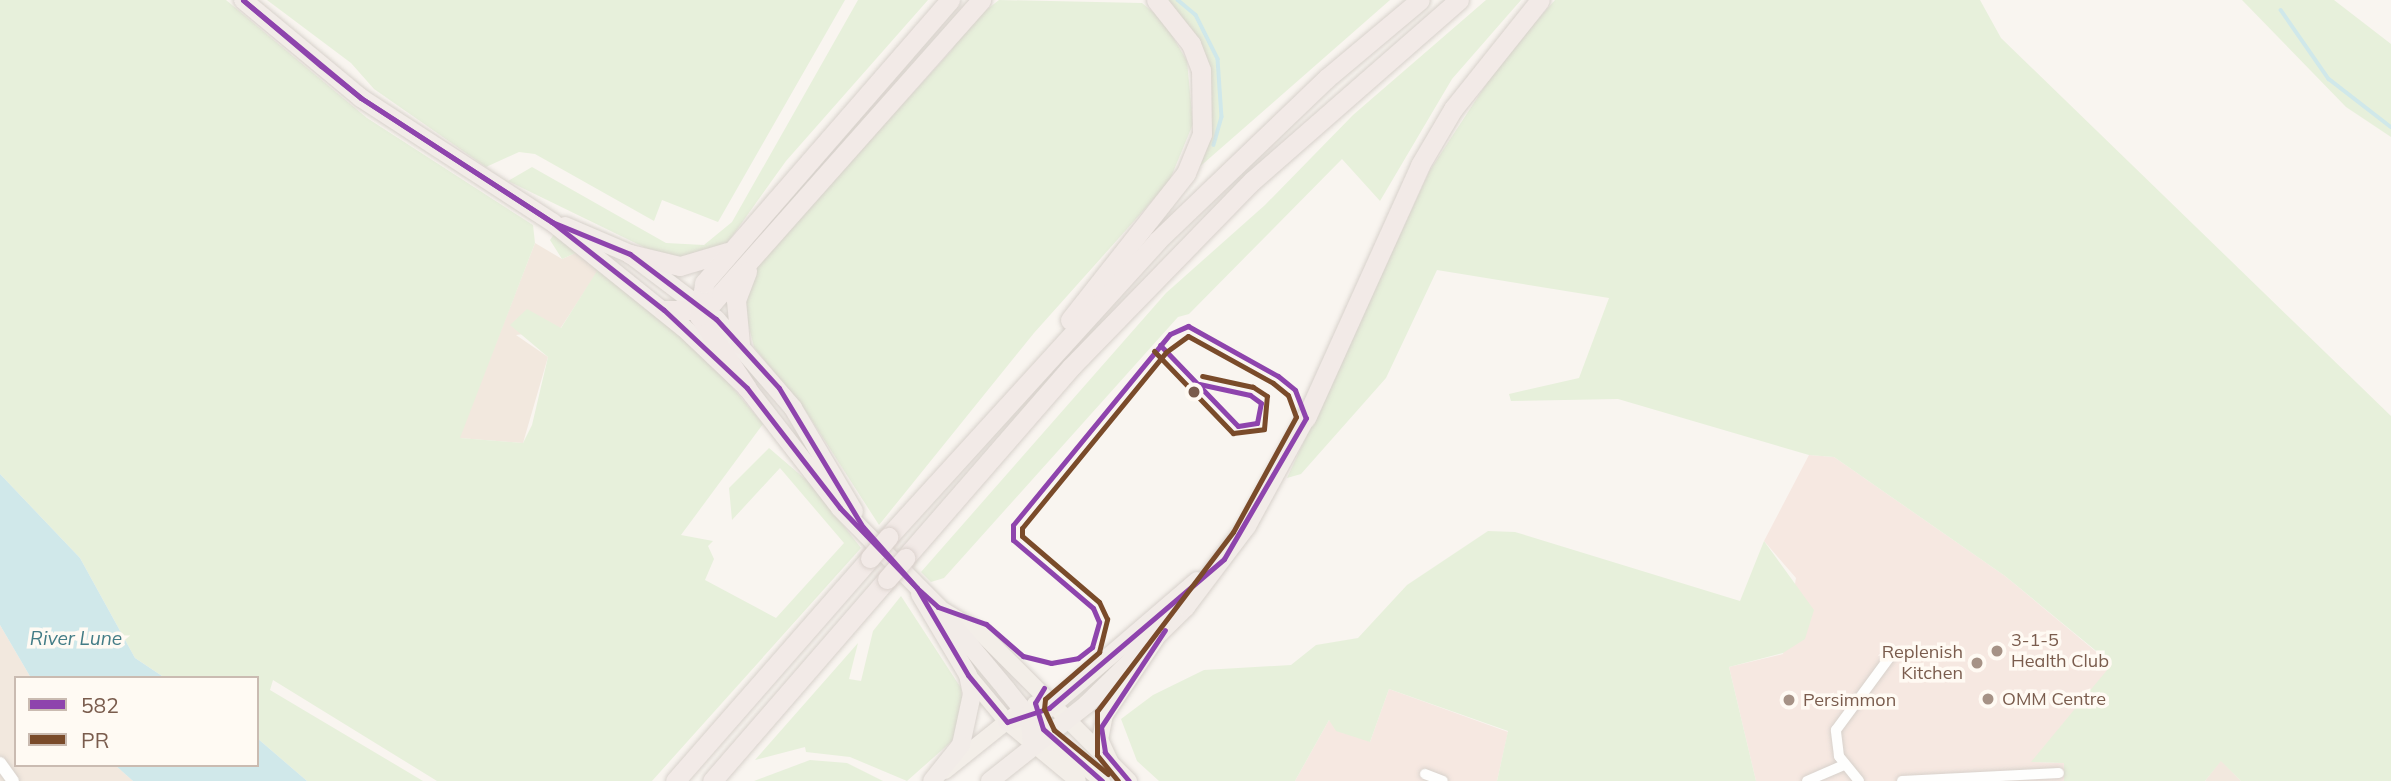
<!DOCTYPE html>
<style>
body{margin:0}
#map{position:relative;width:2391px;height:781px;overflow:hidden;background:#f9f5f0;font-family:Mulish,sans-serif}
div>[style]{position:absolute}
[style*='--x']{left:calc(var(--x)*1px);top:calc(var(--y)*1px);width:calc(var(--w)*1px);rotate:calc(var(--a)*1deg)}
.residential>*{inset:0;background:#f2e8de}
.commercial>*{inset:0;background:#f6e8e1}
.green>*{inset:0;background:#e7f0db}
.water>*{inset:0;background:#d0e8ea}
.stream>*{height:3.5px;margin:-1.75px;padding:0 1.75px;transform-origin:1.75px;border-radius:1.75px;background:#d0e8ea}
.roads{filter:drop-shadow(0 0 2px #d7d1cb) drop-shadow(0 0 2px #d7d1cb)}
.minor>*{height:10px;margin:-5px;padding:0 5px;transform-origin:5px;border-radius:5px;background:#fefefd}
.tertiary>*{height:12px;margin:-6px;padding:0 6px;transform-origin:6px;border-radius:6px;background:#fefefd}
.primary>*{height:16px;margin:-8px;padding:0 8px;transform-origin:8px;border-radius:8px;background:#f3eee8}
.trunk>*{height:18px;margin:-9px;padding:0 9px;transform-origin:9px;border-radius:9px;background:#f2ece8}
.motorway>*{height:19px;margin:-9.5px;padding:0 9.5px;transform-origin:9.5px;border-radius:9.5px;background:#f2eae7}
.bridges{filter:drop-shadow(0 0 2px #dad1cc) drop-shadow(0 0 2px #dad1cc)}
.motorway-bridge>*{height:19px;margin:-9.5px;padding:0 9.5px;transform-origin:9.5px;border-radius:9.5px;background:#f2eae7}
.bus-1>*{height:5px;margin:-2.5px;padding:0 2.5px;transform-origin:2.5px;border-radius:2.5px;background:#8e44ad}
.bus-2>*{height:5px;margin:-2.5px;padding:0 2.5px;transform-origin:2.5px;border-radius:2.5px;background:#7a4b2a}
.dots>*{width:19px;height:19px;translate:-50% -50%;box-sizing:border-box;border:4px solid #fffaf3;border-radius:50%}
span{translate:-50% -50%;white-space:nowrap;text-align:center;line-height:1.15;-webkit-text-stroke:7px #fffaf3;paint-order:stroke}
.poi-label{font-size:18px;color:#7a5c4d}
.left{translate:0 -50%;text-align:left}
.right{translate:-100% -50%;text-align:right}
.water-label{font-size:19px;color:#437c86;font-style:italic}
.legend{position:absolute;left:14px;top:676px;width:245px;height:91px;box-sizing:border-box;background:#fffaf3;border:2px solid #cabbb1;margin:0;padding:9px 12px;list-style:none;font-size:21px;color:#7a5c4d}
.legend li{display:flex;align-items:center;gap:14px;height:35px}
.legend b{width:35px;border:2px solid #cabbb1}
</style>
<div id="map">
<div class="residential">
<i style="clip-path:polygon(535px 243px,562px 259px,578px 252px,598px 271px,560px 329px,516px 335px,548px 357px,523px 443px,459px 438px)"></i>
<i style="clip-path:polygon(0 625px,31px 678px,16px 678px,16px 765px,115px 765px,133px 781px,0 781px)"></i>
<i style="clip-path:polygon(2221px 760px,2241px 781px,2205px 781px)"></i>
</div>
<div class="commercial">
<i style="clip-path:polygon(1809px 455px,1834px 457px,2005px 576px,2112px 665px,2032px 762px,2064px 763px,2064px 781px,1756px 781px,1729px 667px,1783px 654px,1796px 578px,1764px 541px)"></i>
<i style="clip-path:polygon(1389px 689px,1508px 732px,1497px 781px,1295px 781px,1329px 720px,1370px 742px)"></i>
</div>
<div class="green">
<i style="clip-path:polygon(0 0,226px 0,367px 118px,533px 225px,535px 243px,460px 438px,523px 443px,532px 425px,548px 357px,510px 325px,527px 309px,561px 328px,597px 271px,578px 252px,562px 259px,550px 240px,554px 234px,630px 289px,722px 375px,763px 424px,681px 535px,713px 541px,708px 546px,714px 559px,705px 580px,776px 618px,844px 543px,780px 468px,732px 520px,729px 488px,769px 448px,811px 484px,861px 548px,652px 781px,437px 781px,273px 680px,270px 690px,423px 781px,307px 781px,257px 738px,257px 678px,165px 678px,135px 658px,80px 558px,0 474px)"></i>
<i style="clip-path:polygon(267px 0,845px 0,718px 222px,662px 200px,654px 221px,535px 154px,519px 152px,486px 167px,374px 89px,351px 63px)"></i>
<i style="clip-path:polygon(858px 0,928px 0,786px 161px,726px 245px,695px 260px,660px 255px,508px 181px,532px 167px,666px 243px,704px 245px,732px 222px)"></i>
<i style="clip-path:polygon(999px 0,1142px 3px,1163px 20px,1187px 61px,1193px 124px,1169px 182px,1034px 333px,879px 525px,805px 410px,754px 347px,741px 296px,755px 267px,951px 51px,967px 25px)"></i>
<i style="clip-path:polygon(1167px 0,1390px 0,1196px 170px,1207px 142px,1211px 87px,1197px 42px)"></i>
<i style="clip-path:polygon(1486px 0,1521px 0,1452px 79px,1380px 201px,1342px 159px,1189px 314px,1178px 317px,944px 578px,931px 582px,921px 572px,1166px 293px,1265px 205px,1353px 115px)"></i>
<i style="clip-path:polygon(1555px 0,1980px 0,2001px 38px,2391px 416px,2391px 781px,2241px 781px,2221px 761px,2205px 781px,2064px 781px,2064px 763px,2031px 762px,2112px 664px,2005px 576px,1834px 457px,1809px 455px,1618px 399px,1511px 401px,1509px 394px,1579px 378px,1609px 298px,1437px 270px,1386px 378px,1301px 474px,1287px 478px,1430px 170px,1502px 60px)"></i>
<i style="clip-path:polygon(2242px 0,2334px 0,2391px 44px,2391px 137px,2346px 107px)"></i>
<i style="clip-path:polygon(1488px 531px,1515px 532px,1740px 601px,1764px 541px,1814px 610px,1805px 639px,1783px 653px,1729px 667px,1756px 781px,1497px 781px,1508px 731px,1389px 689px,1370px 742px,1336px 731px,1329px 720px,1295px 781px,1159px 781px,1137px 761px,1121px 719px,1153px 695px,1204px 670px,1291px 665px,1316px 645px,1358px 638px,1407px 585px)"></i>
<i style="clip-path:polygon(901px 596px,961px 688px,964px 719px,951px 742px,907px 781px,850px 757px,806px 752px,805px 747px,755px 760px,858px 643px,849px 679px,861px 681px,873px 631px)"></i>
<i style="clip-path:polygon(810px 760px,847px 763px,883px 781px,754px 781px)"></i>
</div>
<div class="water">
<i style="clip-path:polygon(0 474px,80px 558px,135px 658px,165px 678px,31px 678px,0 625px)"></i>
<i style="clip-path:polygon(257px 738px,307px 781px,133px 781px,115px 765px,257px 765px)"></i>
</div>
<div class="stream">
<i style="--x:1178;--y:0;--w:23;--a:40"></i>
<i style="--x:1196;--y:15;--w:49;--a:63.4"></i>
<i style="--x:1218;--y:59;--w:58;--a:86.1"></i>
<i style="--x:1222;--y:117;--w:29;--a:106"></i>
<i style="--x:2281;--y:10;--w:84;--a:55.2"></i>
<i style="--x:2329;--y:79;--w:78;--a:37.7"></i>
</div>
<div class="roads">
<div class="minor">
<i style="--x:1425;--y:774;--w:19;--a:21"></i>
<i style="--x:1807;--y:781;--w:40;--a:-23.4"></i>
<i style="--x:1859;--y:781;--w:32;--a:-129"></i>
<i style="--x:1839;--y:756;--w:26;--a:-97"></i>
<i style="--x:1836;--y:730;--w:94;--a:-53.6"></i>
<i style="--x:1902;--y:781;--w:157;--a:-2.9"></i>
</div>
<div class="tertiary">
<i style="--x:0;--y:763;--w:22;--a:54"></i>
</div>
<div class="primary">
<i style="--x:938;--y:607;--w:52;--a:31.5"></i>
<i style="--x:982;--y:634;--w:208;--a:45"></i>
<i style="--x:968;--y:675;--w:61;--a:50.3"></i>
<i style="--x:1007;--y:722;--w:92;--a:39.7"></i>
<i style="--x:1035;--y:704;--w:33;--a:69"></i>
<i style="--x:1047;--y:735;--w:72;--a:39.9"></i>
<i style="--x:1110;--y:761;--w:23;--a:-115"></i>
<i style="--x:1100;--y:740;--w:25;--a:-79"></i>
<i style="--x:1105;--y:715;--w:92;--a:-56.1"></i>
<i style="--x:945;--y:771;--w:90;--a:-38.7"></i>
</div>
<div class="trunk">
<i style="--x:243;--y:0;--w:153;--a:39.7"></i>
<i style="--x:361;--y:98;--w:228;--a:33"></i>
<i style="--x:552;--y:222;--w:169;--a:38.8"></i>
<i style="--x:684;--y:328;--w:87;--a:43.6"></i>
<i style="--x:747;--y:388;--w:152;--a:52.2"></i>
<i style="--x:840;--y:508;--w:139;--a:45.3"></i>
<i style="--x:938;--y:607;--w:107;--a:50.3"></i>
<i style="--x:1006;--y:689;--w:38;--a:51"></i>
<i style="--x:1030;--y:719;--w:27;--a:86"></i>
<i style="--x:565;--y:226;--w:71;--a:23.3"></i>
<i style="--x:630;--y:254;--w:108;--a:37.1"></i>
<i style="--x:716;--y:319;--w:118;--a:49.1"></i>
<i style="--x:793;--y:408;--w:120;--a:59.4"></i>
<i style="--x:920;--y:594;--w:94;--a:59.3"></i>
<i style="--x:968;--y:675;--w:19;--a:78"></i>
<i style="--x:972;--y:694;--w:52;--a:102.2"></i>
<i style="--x:961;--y:745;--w:46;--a:128.9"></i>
<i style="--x:1007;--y:722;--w:44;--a:-18.4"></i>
<i style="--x:1049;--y:708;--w:195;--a:-40.6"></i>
<i style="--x:990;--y:781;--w:124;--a:-38.4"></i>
<i style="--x:1087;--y:704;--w:139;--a:-44.4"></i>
<i style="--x:1186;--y:607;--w:101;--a:-53"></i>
<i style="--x:1247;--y:526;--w:123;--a:-61.4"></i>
</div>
<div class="motorway">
<i style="--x:630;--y:254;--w:51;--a:13.5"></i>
<i style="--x:680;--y:266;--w:49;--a:-16.6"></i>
<i style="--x:664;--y:310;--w:34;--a:0"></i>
<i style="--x:698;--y:310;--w:17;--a:-28"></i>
<i style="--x:713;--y:302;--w:404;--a:-48.4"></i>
<i style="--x:1070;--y:320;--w:187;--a:-51.7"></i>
<i style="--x:1186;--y:173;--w:42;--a:-67.7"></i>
<i style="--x:1202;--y:134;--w:64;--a:-90.9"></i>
<i style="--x:1201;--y:70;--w:28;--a:-111"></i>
<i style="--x:1191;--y:44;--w:56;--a:-128.5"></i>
<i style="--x:740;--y:344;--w:44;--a:-95.2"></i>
<i style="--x:736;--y:300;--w:31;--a:-69"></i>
<i style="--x:747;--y:388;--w:87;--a:-123.7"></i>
<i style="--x:699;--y:316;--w:33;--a:-81"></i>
<i style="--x:704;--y:283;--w:375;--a:-49"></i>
<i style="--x:1306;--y:418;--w:277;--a:-65.7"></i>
<i style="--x:1420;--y:165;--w:65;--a:-59.5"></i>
<i style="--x:1453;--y:109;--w:139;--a:-51.4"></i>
<i style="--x:888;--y:537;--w:400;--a:-47.7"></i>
<i style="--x:1157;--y:241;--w:236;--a:-43.8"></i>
<i style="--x:1327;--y:78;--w:121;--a:-40"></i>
<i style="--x:905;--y:558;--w:253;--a:-49"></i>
<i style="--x:1071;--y:367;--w:260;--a:-45.8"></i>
<i style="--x:1252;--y:181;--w:275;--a:-41.2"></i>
<i style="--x:675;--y:781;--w:296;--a:-48.8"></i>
<i style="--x:712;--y:781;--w:267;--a:-49.1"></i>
</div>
</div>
<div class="bridges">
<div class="motorway-bridge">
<i style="--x:870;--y:558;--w:28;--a:-49"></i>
<i style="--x:887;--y:579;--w:28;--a:-49"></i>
</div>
</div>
<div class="bus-1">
<i style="--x:243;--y:0;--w:153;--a:39.7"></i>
<i style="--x:361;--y:98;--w:51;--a:-141.3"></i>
<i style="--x:321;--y:66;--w:102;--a:-139.8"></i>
<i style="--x:361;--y:98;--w:228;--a:33"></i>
<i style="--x:361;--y:98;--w:228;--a:33"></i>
<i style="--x:552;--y:222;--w:84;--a:22.3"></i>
<i style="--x:630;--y:254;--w:108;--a:37.1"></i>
<i style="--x:716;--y:319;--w:93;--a:47.6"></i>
<i style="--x:779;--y:388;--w:162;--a:58.9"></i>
<i style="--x:863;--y:527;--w:81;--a:48.5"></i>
<i style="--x:552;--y:222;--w:142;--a:38.2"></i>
<i style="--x:664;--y:310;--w:114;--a:43.2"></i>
<i style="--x:747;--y:388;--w:152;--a:52.2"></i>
<i style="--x:840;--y:508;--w:111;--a:46.1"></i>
<i style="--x:1188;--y:326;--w:103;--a:29.1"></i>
<i style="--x:1278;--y:376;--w:22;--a:39"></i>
<i style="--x:1295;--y:390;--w:30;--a:69"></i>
<i style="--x:1306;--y:418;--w:163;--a:120.2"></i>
<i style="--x:1224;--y:559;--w:230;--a:139.6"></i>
<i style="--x:1049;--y:708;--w:44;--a:161.6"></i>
<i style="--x:1007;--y:722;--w:61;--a:-129.7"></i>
<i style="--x:968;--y:675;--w:101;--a:-120.4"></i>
<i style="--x:917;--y:588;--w:28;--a:42"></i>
<i style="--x:938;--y:607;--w:51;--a:19.5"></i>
<i style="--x:986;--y:624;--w:49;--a:40.9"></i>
<i style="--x:1023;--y:656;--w:29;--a:14"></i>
<i style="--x:1051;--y:663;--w:27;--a:-10"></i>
<i style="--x:1078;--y:658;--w:18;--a:-38"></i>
<i style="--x:1092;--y:647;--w:26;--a:-74"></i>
<i style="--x:1099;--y:622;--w:15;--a:-113"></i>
<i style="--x:1093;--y:608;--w:105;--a:-139.6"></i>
<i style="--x:1013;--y:540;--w:15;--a:-90"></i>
<i style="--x:1013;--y:525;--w:247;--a:-50.6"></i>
<i style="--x:1170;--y:334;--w:20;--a:-24"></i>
<i style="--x:1160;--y:345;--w:112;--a:46.1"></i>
<i style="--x:1238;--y:426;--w:19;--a:-9"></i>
<i style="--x:1257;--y:423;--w:20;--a:-79"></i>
<i style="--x:1261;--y:403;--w:14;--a:-144"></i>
<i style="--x:1250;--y:395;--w:52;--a:-167.8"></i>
<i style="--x:1044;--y:688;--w:17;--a:121"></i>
<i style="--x:1035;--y:703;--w:27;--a:73"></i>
<i style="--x:1043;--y:729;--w:79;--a:41.4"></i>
<i style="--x:1129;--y:781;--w:38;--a:-130"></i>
<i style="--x:1105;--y:752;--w:25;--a:-99"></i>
<i style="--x:1101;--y:727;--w:116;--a:-56.6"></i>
</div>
<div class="bus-2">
<i style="--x:1154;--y:351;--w:114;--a:46.1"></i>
<i style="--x:1233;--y:433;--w:31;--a:-7"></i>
<i style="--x:1264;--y:429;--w:33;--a:-85"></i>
<i style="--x:1267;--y:396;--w:17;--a:-147"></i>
<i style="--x:1253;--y:387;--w:52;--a:-167.8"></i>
<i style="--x:1108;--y:774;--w:70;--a:-140.8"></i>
<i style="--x:1054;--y:730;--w:23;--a:-115"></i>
<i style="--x:1044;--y:709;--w:10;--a:-84"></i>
<i style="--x:1045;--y:699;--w:72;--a:-41"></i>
<i style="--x:1099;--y:652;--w:34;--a:-76"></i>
<i style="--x:1107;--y:619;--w:19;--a:-115"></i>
<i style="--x:1099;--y:602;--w:101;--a:-139.4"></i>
<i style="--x:1022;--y:536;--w:8;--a:-90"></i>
<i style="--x:1022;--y:528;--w:227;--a:-50.7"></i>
<i style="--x:1166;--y:352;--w:27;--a:-36"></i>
<i style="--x:1188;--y:336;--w:97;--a:28.9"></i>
<i style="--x:1273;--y:383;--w:19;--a:39"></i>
<i style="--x:1288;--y:395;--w:23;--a:70"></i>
<i style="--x:1296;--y:417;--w:131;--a:118.7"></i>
<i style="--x:1233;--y:532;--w:225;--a:127.2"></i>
<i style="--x:1097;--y:711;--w:44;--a:90"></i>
<i style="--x:1097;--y:755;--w:33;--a:51"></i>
</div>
<div class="dots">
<i style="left:1194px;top:392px;background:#7a5c4d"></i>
<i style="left:1997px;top:651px;background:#a69286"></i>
<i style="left:1977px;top:663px;background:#a69286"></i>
<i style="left:1988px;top:699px;background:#a69286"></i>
<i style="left:1789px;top:700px;background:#a69286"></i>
</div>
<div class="poi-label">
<span class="left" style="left:2011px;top:651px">3-1-5<br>Health Club</span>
<span class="right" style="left:1963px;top:663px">Replenish<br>Kitchen</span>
<span class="left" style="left:2002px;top:699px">OMM Centre</span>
<span class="left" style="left:1803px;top:700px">Persimmon</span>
</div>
<div class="water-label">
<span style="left:76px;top:639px">River Lune</span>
</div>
<ul class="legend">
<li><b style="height:9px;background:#8e44ad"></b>582</li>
<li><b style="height:9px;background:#7a4b2a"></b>PR</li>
</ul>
</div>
